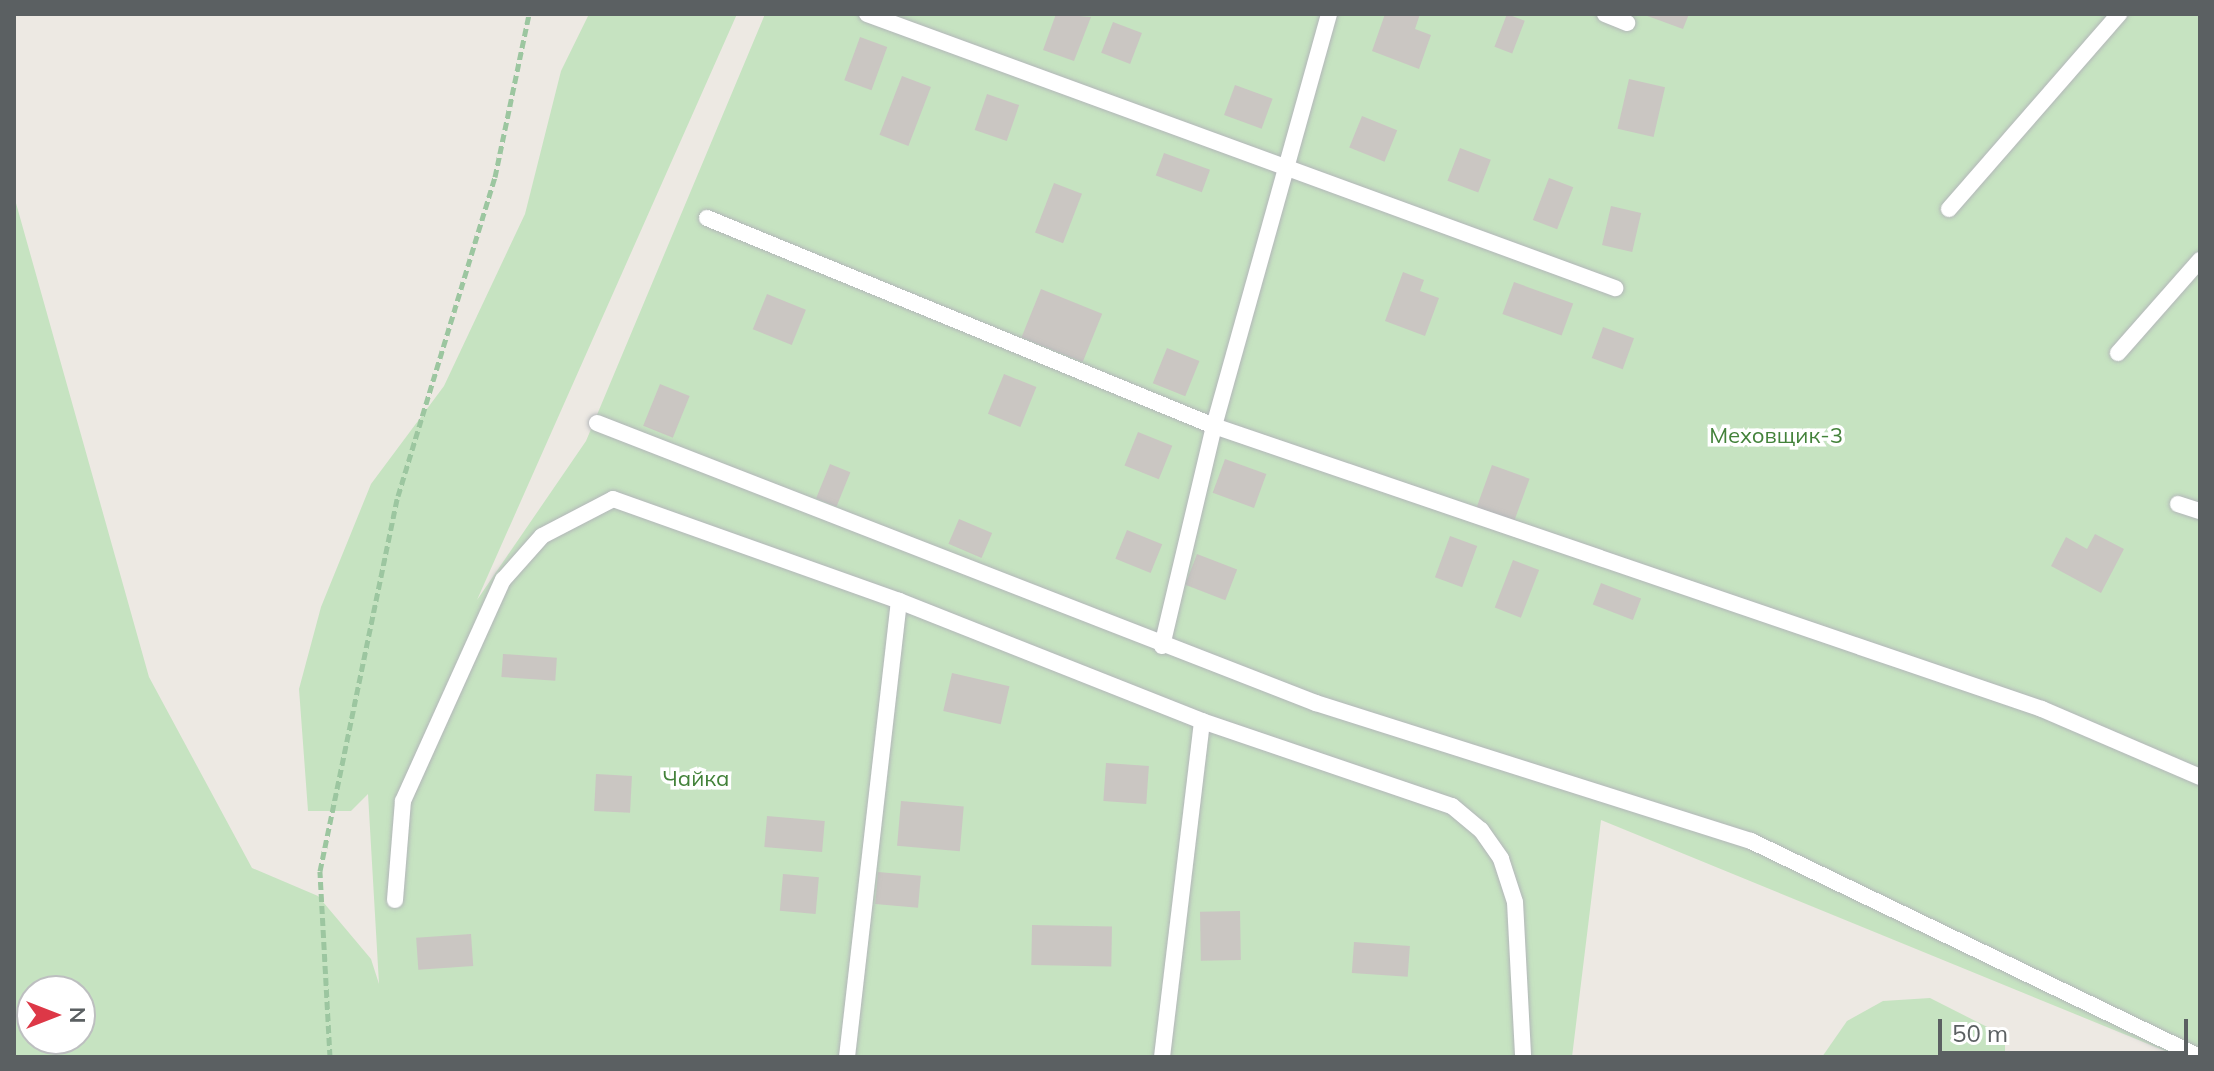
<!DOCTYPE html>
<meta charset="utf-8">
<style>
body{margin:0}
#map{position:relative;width:2214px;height:1071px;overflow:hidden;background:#ede9e3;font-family:Mulish,sans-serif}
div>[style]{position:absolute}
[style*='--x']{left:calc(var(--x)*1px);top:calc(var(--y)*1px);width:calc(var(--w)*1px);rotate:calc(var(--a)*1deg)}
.green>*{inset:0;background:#c6e3c1}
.building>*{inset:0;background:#cac6c2;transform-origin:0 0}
.path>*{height:5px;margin-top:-2.5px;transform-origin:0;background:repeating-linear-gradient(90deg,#9cc6a0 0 8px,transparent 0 12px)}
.roads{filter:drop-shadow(0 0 2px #b3b6b9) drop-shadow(0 0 2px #b3b6b9)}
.service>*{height:16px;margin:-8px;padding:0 8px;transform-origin:8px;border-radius:8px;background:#fff}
span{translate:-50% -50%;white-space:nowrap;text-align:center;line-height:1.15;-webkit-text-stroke:7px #fff;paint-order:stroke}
.park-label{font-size:22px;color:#43823a}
.frame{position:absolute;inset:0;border:16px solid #5b6062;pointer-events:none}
.north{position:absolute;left:16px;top:975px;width:80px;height:80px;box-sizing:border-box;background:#fff;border:2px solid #bdbfc0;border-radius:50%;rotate:90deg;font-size:22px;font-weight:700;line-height:32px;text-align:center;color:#5b6062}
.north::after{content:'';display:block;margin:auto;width:28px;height:36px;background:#dd3847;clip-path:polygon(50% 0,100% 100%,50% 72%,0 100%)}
.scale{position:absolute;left:1938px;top:1019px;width:250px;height:36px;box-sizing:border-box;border:4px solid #5b6062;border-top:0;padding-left:10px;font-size:24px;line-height:28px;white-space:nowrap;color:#5b6062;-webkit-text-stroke:6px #fff;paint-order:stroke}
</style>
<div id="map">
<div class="green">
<i style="clip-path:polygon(evenodd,589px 14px,737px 14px,477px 600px,586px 441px,765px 14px,2200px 14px,2200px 1057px,2180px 1057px,1601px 820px,1572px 1057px,14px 1057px,14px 196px,149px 677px,252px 868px,318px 896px,371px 959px,379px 984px,368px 794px,351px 811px,308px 811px,299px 689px,321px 607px,371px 484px,444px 386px,525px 214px,561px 71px,589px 14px,32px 991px,80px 991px,80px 1039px,32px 1039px,32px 991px)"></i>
<i style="clip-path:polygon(1930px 998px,2005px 1036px,2005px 1057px,1822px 1057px,1847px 1021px,1883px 1001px)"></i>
</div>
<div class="building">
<i style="clip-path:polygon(1056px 14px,1091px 17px,1074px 61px,1043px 50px)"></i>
<i style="clip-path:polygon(1385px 14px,1420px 14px,1415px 29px,1431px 35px,1419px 69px,1372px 51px)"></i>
<i style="left:1507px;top:14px;width:19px;height:35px;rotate:21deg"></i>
<i style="clip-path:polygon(1642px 14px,1689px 14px,1683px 29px)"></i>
<i style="left:1113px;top:22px;width:31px;height:33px;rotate:21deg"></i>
<i style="left:860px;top:37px;width:29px;height:46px;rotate:20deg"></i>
<i style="left:902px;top:76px;width:31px;height:63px;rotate:21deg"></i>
<i style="left:1629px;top:79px;width:37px;height:51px;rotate:13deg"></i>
<i style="left:1235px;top:85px;width:40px;height:32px;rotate:20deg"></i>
<i style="left:987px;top:94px;width:34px;height:38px;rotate:19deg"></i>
<i style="left:1362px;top:116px;width:38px;height:34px;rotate:22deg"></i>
<i style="left:1460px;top:148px;width:33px;height:35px;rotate:21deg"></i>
<i style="left:1164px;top:153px;width:49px;height:24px;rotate:20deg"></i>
<i style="left:1549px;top:178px;width:26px;height:45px;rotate:21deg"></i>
<i style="left:1054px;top:183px;width:30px;height:53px;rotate:21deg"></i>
<i style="left:1611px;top:206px;width:31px;height:40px;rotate:13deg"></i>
<i style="clip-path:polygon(1403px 272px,1424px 280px,1420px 291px,1439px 298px,1425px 336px,1385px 321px)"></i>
<i style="left:1514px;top:282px;width:63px;height:34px;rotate:20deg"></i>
<i style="left:1041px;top:289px;width:66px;height:52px;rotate:22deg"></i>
<i style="left:767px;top:294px;width:42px;height:38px;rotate:22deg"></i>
<i style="left:1603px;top:327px;width:33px;height:33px;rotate:20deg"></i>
<i style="left:1167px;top:348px;width:35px;height:38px;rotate:22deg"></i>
<i style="left:1004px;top:374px;width:35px;height:43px;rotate:22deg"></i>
<i style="left:660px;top:384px;width:32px;height:45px;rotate:22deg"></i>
<i style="left:1138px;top:432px;width:37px;height:36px;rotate:22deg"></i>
<i style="left:1225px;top:459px;width:44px;height:36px;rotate:20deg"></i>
<i style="left:830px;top:464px;width:22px;height:37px;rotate:22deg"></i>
<i style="left:1492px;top:465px;width:40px;height:46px;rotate:20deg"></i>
<i style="left:959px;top:519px;width:36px;height:27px;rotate:23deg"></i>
<i style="left:1127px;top:530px;width:38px;height:31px;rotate:22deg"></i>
<i style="clip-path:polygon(2095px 534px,2124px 549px,2101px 593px,2051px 566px,2066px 537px,2087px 549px)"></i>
<i style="left:1450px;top:536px;width:29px;height:44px;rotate:20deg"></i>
<i style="left:1197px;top:554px;width:43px;height:33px;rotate:21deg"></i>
<i style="left:1513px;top:560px;width:28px;height:51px;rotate:21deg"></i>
<i style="left:1601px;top:583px;width:43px;height:23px;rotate:21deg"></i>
<i style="left:503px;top:654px;width:54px;height:23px;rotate:4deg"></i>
<i style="left:952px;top:673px;width:59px;height:39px;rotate:13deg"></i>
<i style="left:1106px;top:763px;width:43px;height:38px;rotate:4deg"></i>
<i style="left:596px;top:774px;width:36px;height:37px;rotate:3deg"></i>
<i style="left:901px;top:801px;width:63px;height:45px;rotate:5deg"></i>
<i style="left:767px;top:816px;width:58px;height:31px;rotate:5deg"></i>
<i style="left:878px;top:872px;width:43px;height:32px;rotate:5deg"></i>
<i style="left:783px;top:874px;width:36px;height:37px;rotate:5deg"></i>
<i style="left:1240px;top:911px;width:49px;height:40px;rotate:89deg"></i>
<i style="left:1032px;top:925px;width:80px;height:40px;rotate:1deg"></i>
<i style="left:471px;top:934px;width:32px;height:55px;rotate:86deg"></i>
<i style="left:1354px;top:942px;width:56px;height:31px;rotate:4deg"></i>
</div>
<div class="path">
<i style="--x:330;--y:1057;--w:186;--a:-93.1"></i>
<i style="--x:320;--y:871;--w:383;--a:-78.3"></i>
<i style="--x:398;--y:496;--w:333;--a:-73.1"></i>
<i style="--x:495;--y:177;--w:167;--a:-78.2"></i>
</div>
<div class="roads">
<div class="service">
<i style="--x:867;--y:14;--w:797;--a:20.12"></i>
<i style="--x:1605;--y:14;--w:24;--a:22"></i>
<i style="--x:1949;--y:209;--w:259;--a:-48.9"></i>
<i style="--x:707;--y:218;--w:548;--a:22.31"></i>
<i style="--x:1214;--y:426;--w:875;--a:18.87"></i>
<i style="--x:2042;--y:709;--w:172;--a:23.3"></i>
<i style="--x:2118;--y:353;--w:124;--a:-48.6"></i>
<i style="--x:597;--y:423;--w:772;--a:21.28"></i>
<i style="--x:1316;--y:703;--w:456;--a:17.6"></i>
<i style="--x:1751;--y:841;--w:497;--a:25.7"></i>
<i style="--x:2178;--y:504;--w:23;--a:18"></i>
<i style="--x:1162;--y:646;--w:226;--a:-76.7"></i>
<i style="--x:1214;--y:426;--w:428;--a:-74.4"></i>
<i style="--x:395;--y:900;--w:99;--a:-85.4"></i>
<i style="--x:403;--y:801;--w:243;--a:-65.7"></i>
<i style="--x:503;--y:580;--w:59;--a:-48.4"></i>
<i style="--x:542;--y:536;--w:80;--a:-27.5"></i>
<i style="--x:613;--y:499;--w:304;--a:19.6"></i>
<i style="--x:899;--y:601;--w:326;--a:21.6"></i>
<i style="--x:1202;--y:721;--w:264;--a:18.8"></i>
<i style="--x:1452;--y:806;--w:38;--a:40"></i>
<i style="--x:1481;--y:830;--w:35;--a:55"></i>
<i style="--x:1501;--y:859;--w:45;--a:72"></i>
<i style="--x:1515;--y:902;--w:155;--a:87"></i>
<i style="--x:847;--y:1057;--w:459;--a:-83.5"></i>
<i style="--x:1162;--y:1057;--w:338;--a:-83.2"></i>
</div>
</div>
<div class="park-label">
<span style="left:1776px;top:436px">Меховщик-3</span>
<span style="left:696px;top:779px">Чайка</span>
</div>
<div class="frame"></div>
<div class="north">N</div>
<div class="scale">50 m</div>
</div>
